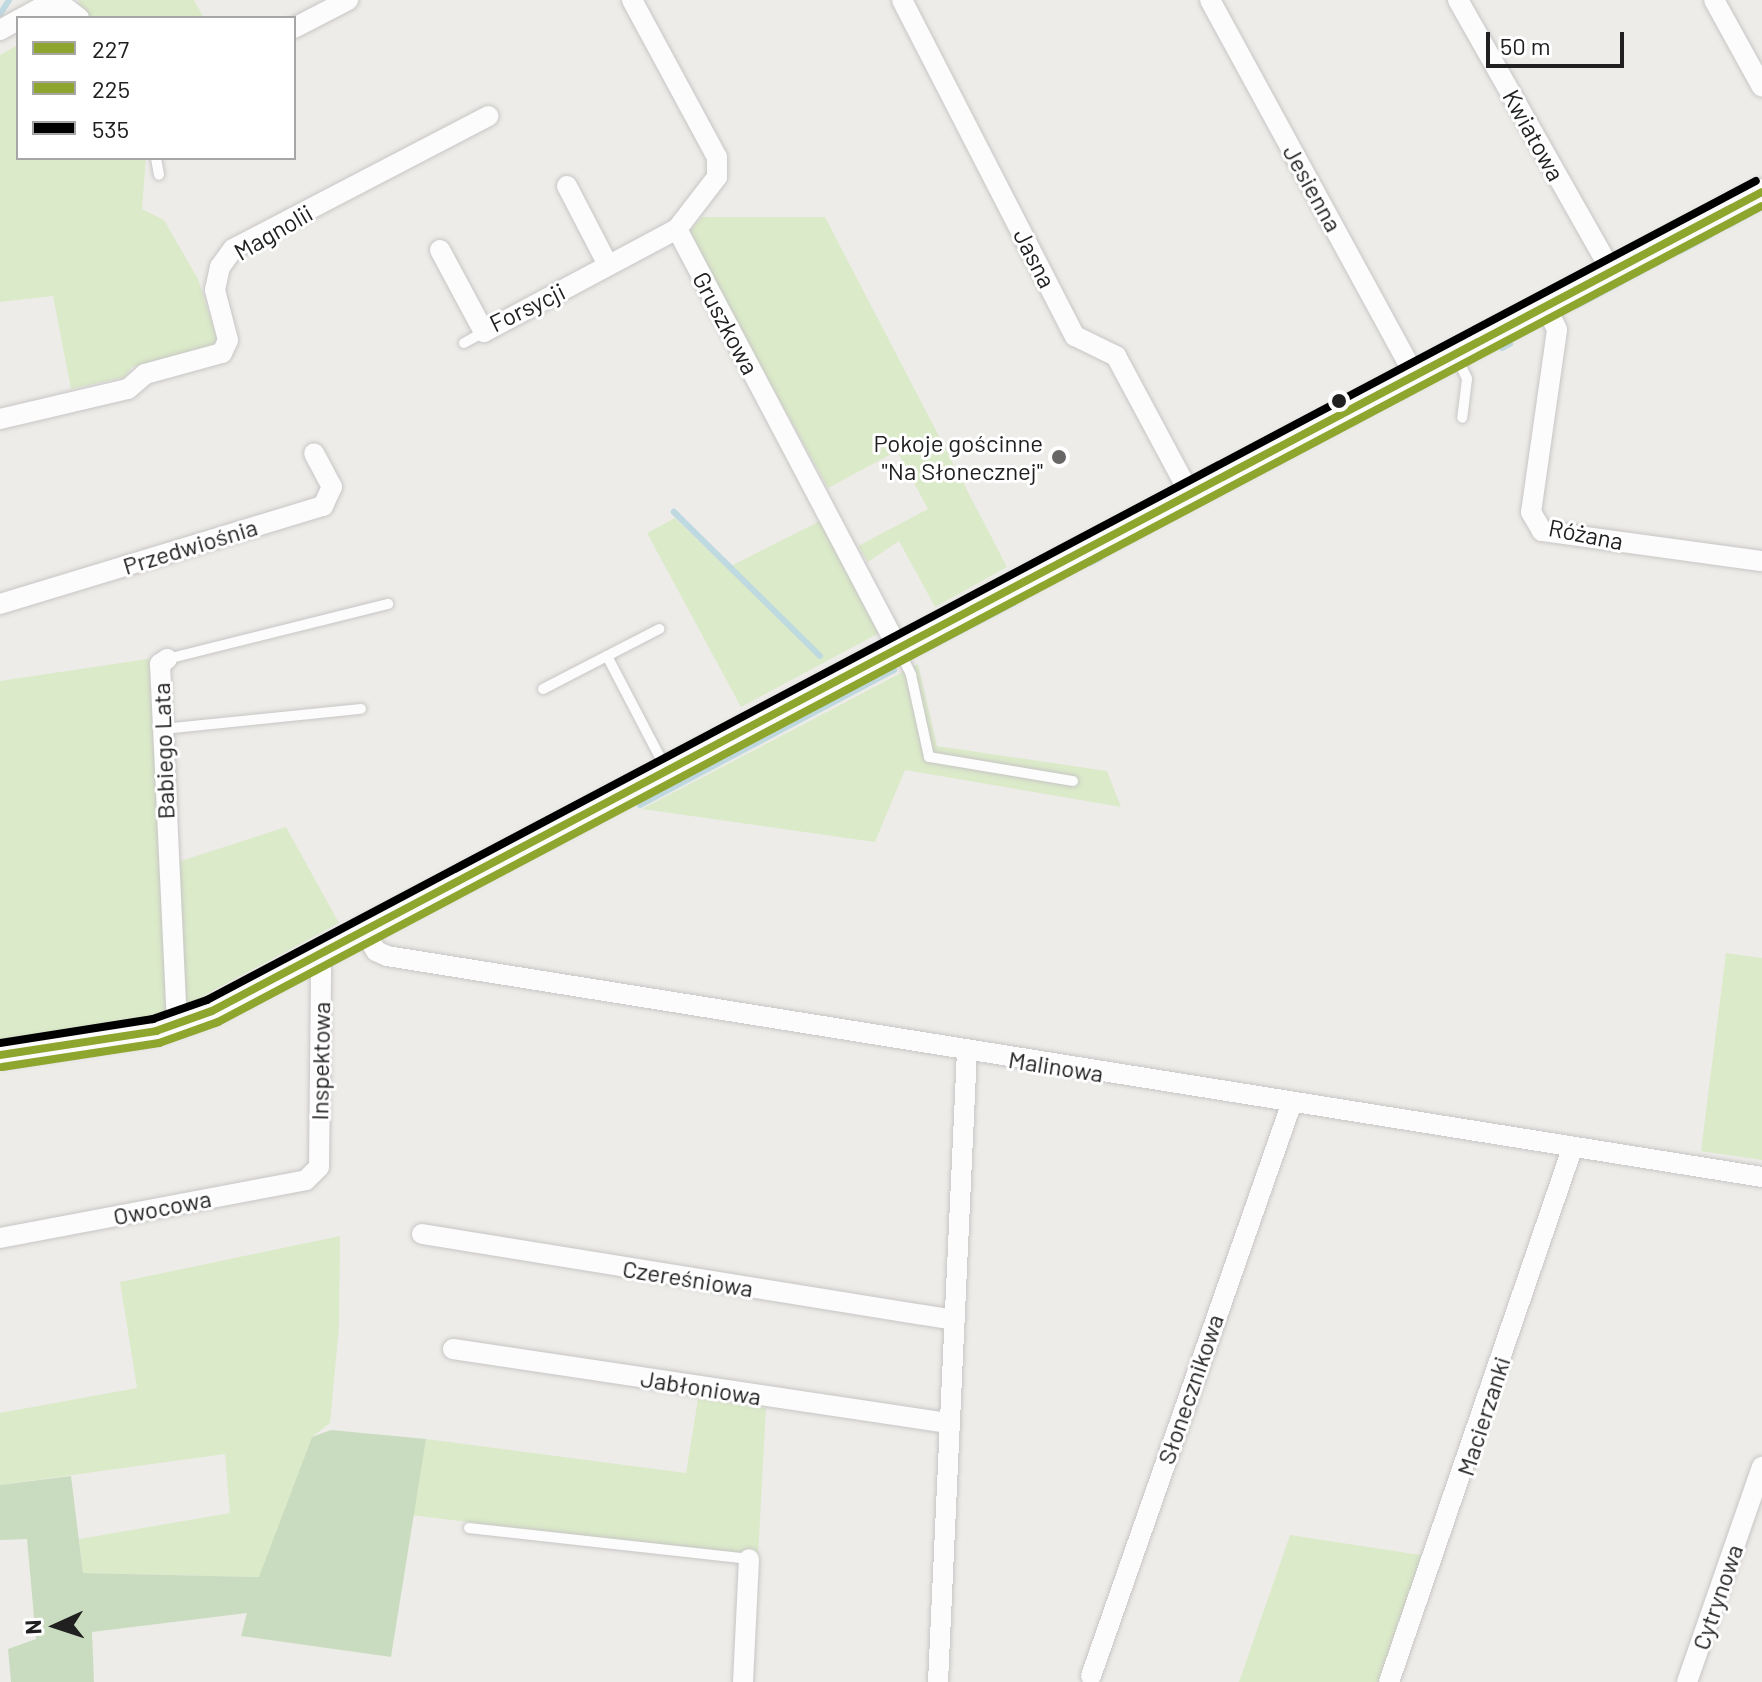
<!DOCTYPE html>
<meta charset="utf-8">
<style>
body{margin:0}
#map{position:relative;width:1762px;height:1682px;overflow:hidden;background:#eeece9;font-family:Barlow,sans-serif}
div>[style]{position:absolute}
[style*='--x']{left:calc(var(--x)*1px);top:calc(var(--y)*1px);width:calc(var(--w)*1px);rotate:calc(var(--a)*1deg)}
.grass>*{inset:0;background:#dbeac9}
.forest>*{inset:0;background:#cadcbf}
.stream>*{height:6px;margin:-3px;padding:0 3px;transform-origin:3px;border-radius:3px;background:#bed9e0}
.roads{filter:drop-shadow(0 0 2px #c7c6c5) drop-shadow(0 0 2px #c7c6c5)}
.service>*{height:10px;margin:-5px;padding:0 5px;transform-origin:5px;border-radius:5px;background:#fcfcfc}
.minor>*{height:20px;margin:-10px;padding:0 10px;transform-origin:10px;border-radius:10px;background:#fcfcfc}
.tertiary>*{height:26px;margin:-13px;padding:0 13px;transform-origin:13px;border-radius:13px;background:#fcfcfc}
.bus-1>*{height:8px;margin:-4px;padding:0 4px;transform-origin:4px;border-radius:4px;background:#8ea52e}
.bus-2>*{height:8px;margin:-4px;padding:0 4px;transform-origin:4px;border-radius:4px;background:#8ea52e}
.bus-3>*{height:8px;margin:-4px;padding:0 4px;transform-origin:4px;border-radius:4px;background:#000}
.dots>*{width:22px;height:22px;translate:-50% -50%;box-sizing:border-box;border:4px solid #fff;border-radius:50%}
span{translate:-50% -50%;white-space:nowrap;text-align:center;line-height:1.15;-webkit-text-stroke:6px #fff;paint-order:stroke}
.street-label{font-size:24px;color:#202020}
.poi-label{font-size:24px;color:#202020}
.right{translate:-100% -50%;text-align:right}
.legend{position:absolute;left:16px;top:16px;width:280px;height:144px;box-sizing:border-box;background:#fff;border:2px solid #a6a6a6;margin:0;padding:10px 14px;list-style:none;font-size:24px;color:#202020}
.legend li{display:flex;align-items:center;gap:16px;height:40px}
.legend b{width:40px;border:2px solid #a6a6a6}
.north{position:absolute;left:16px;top:1586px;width:80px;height:80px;-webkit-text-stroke:6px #fff;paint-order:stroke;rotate:267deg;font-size:22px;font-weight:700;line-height:32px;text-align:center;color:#202020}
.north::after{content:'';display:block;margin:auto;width:28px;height:36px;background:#202020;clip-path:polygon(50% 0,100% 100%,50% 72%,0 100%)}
.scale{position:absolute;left:1486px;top:32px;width:138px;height:36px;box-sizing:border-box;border:4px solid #202020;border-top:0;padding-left:10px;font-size:24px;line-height:28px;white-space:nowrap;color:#202020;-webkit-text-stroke:6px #fff;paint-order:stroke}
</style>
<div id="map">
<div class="grass">
<i style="clip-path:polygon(78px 0,194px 0,204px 18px,66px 18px,82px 9px)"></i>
<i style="clip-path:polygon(18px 45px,18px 158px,146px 158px,142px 209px,164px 220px,198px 279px,217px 338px,212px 348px,132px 367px,125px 377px,71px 389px,53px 296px,0 302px,0 55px)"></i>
<i style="clip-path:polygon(702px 217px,825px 217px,1007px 567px,935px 607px,899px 541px,868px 562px,858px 546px,928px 509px,897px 451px,828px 488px,688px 234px)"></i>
<i style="clip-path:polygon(675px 518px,727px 568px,822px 520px,881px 632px,741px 707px,647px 533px)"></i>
<i style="clip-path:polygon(154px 658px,159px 868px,286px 827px,339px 923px,166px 1016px,0 1042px,0 681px)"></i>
<i style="clip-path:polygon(918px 664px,937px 746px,1107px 771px,1121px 807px,905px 770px,875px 842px,642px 809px)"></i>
<i style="clip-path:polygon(1726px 953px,1762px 958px,1762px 1160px,1701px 1151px)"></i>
<i style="clip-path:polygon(340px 1236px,339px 1327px,330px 1423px,312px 1437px,260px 1577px,83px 1573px,79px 1539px,230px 1513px,225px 1454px,0 1485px,0 1413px,137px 1388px,120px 1282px)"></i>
<i style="clip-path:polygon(698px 1399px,766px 1408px,758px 1557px,410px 1515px,426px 1439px,686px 1473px)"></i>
<i style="clip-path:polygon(1290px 1535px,1427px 1556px,1381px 1682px,1239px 1682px)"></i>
</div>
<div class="forest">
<i style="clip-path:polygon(331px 1430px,426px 1439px,391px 1657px,241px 1636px,247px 1613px,92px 1632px,94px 1682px,11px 1682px,8px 1649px,36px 1639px,27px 1539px,0 1540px,0 1485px,71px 1476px,83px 1573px,259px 1577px,312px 1437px)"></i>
</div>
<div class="stream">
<i style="--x:0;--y:14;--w:17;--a:-57"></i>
<i style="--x:1729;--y:225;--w:38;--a:-29"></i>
<i style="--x:1680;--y:251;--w:34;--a:-28"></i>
<i style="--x:1576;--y:306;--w:100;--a:-28.1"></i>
<i style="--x:1502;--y:348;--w:9;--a:-27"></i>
<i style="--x:678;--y:516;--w:6;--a:-135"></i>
<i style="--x:674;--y:512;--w:205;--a:44.6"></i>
<i style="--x:1090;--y:563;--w:11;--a:-27"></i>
<i style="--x:922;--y:651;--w:104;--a:-27.6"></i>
<i style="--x:640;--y:805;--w:288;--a:-28"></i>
</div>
<div class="roads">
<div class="service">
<i style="--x:156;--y:158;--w:17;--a:80"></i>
<i style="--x:464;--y:343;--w:23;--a:-29"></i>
<i style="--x:1456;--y:356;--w:25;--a:64"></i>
<i style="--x:1467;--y:379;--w:39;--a:97"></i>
<i style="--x:899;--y:650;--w:28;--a:64"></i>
<i style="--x:911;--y:675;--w:84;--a:77.6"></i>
<i style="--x:929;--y:757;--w:146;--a:9.5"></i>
<i style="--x:607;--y:656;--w:127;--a:62.4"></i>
<i style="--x:167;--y:659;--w:228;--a:-14"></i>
<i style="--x:543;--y:689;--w:131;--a:-27.3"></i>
<i style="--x:163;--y:729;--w:199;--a:-5.8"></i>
<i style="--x:469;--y:1528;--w:282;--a:6.3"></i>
</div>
<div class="minor">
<i style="--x:632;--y:0;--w:179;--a:61.6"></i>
<i style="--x:717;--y:157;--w:20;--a:90"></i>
<i style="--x:717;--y:177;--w:66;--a:127.6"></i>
<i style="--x:677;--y:229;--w:476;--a:62.2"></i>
<i style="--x:902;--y:0;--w:378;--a:62.8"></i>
<i style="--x:1075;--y:336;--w:46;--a:26"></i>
<i style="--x:1116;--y:356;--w:157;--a:61.8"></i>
<i style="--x:1210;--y:0;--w:428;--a:61.4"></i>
<i style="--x:1458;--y:0;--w:310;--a:60.5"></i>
<i style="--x:1714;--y:0;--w:99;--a:61.1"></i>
<i style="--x:294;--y:28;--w:61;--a:-27.4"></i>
<i style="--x:0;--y:30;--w:50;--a:-28.6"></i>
<i style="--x:44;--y:6;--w:23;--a:7"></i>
<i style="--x:67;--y:9;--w:15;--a:37"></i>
<i style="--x:567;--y:186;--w:89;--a:62.6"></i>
<i style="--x:440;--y:250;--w:93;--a:61.8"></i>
<i style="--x:484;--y:332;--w:219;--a:-28.1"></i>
<i style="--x:1546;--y:307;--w:25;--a:64"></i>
<i style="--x:1557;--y:330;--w:184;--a:98.1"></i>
<i style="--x:1531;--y:512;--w:22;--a:60"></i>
<i style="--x:1542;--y:531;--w:222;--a:7.8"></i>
<i style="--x:0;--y:419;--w:131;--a:-13.2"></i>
<i style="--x:128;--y:389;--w:23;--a:-41"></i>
<i style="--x:145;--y:374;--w:80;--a:-15.3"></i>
<i style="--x:222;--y:353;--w:14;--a:-65"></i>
<i style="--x:228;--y:340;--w:52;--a:-104.6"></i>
<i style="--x:215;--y:290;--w:24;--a:-78"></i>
<i style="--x:220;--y:267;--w:22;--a:-54"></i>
<i style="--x:233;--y:249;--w:288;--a:-27.5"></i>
<i style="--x:0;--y:604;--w:338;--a:-16.9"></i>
<i style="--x:323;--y:506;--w:21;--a:-65"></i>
<i style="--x:332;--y:487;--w:38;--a:-118"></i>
<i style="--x:167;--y:659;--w:9;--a:144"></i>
<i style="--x:160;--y:664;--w:361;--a:87.3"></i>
<i style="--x:363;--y:930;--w:25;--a:58"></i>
<i style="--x:376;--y:951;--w:12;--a:24"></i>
<i style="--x:387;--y:956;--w:1393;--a:9.13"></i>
<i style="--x:422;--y:1234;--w:539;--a:9.18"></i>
<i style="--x:0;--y:1238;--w:311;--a:-10.7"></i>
<i style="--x:306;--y:1180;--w:18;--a:-45"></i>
<i style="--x:319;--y:1167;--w:197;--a:-89.4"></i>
<i style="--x:321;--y:970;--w:15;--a:-122"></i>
<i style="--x:453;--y:1349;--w:501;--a:8.5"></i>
<i style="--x:1091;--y:1676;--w:608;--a:-70.7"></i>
<i style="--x:743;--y:1682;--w:123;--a:-87.2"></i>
<i style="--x:938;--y:1682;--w:632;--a:-87.37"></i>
<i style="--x:1389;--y:1682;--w:564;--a:-71.05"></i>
<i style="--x:1687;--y:1682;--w:228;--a:-70.8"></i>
</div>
<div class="tertiary">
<i style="--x:0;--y:1055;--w:158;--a:-8.7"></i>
<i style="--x:156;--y:1031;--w:59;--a:-19.7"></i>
<i style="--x:212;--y:1011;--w:1753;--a:-27.85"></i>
</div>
</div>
<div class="bus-1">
<i style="--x:0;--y:1055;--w:158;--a:-8.7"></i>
<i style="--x:156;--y:1031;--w:59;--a:-19.7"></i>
<i style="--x:212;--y:1011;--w:1753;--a:-27.85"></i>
</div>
<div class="bus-2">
<i style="--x:2;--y:1067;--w:159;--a:-8.7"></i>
<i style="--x:159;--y:1043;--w:63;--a:-19.6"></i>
<i style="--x:218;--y:1022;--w:1746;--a:-27.86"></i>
</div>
<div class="bus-3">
<i style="--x:0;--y:1043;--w:155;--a:-8.9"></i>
<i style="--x:153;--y:1019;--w:57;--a:-19.4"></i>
<i style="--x:207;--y:1000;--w:1752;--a:-27.87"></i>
</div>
<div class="dots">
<i style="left:1339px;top:401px;background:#202020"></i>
<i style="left:1059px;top:457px;background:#686766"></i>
</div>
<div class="street-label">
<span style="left:1534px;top:135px;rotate:61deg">Kwiatowa</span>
<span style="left:1313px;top:188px;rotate:61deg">Jesienna</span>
<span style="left:273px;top:232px;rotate:-30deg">Magnolii</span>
<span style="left:1035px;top:258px;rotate:63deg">Jasna</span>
<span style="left:527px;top:307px;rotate:-26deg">Forsycji</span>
<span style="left:726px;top:323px;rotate:62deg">Gruszkowa</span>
<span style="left:1586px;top:534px;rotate:11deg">Różana</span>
<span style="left:190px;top:546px;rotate:-17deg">Przedwiośnia</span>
<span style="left:163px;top:751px;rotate:-92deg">Babiego Lata</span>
<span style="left:320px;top:1061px;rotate:-89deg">Inspektowa</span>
<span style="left:1056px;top:1066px;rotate:9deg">Malinowa</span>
<span style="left:162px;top:1207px;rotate:-11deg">Owocowa</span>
<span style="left:688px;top:1278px;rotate:9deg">Czereśniowa</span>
<span style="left:701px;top:1387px;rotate:9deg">Jabłoniowa</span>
<span style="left:1190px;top:1389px;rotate:-71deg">Słonecznikowa</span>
<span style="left:1483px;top:1416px;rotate:-72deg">Macierzanki</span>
<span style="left:1717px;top:1597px;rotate:-71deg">Cytrynowa</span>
</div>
<div class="poi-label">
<span class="right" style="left:1043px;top:457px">Pokoje gościnne<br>"Na Słonecznej"</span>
</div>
<ul class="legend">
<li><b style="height:10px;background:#8ea52e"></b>227</li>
<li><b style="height:10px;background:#8ea52e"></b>225</li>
<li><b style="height:10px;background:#000"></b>535</li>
</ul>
<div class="north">N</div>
<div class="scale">50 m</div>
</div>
